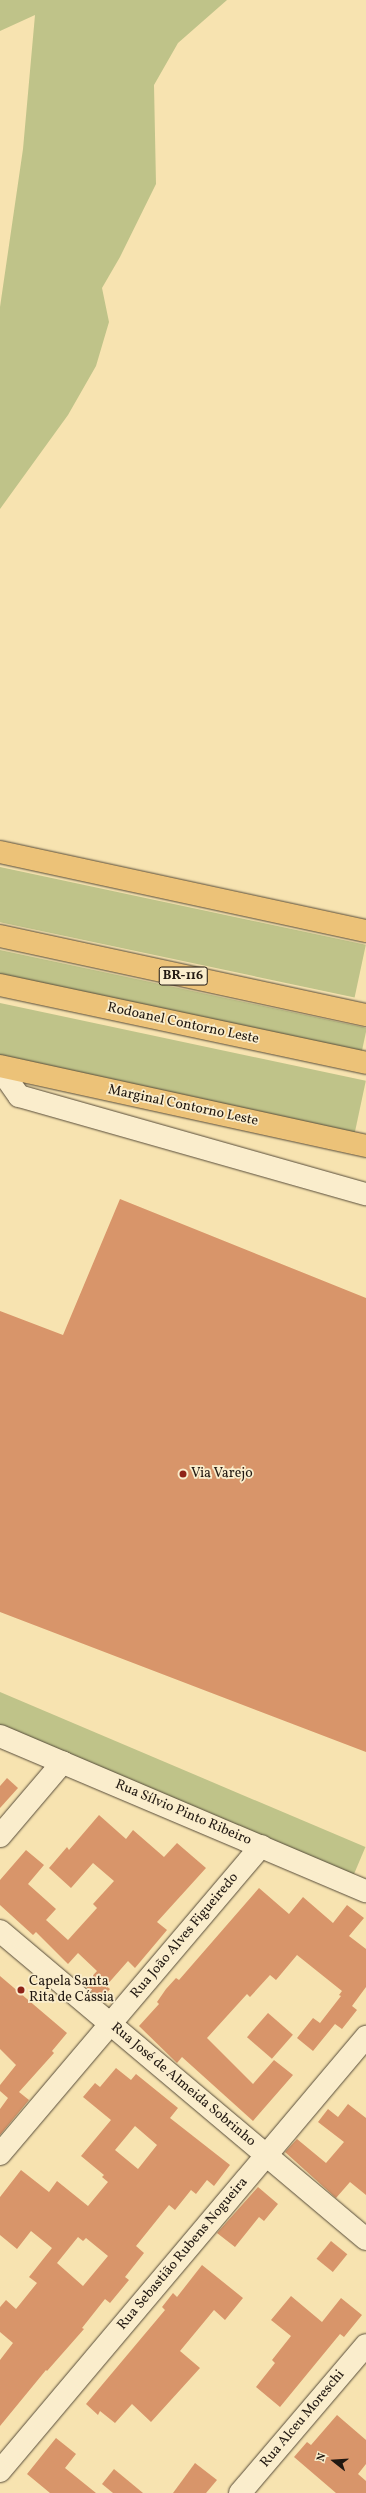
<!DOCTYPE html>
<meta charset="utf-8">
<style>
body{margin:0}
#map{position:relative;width:366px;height:2493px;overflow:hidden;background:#f7e3b0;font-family:Vollkorn,serif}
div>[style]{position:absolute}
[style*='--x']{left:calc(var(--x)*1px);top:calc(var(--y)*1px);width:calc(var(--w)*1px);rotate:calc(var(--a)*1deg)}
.green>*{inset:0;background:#bfc389;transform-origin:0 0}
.building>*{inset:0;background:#d8956a;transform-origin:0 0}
.roads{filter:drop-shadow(0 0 1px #564b39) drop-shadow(0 0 1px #564b39)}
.minor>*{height:22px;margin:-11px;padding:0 11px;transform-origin:11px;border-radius:11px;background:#faedcc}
.major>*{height:22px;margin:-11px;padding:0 11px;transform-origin:11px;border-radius:11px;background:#ecc278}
.highway>*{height:22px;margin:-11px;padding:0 11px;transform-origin:11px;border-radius:11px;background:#ecc278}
.dots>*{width:11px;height:11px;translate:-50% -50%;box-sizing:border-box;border:2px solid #faedcc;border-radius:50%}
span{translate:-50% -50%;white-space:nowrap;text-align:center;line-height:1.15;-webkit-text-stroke:3.5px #faedcc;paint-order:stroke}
.shield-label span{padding:1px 3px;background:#faedcc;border:1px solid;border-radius:3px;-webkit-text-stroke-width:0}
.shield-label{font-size:13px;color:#211811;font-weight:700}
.street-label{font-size:14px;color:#211811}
.poi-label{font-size:14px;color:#211811}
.left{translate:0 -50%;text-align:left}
.north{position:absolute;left:314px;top:2441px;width:40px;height:40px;-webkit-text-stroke:3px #faedcc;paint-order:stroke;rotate:287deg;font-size:11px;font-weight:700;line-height:16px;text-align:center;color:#211811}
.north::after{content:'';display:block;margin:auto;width:14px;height:18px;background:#211811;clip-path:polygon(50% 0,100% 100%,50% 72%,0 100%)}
</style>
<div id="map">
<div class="green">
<i style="clip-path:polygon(0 0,227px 0,178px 43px,154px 85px,156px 184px,120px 257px,102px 288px,109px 322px,96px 366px,68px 415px,0 509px,0 307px,23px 149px,35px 15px,0 31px)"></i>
<i style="left:0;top:867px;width:374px;height:54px;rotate:12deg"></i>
<i style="left:0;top:950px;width:375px;height:24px;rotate:12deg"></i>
<i style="left:0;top:1003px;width:374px;height:57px;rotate:12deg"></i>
<i style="left:0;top:1692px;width:397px;height:37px;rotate:23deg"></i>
</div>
<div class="building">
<i style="clip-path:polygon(120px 1199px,366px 1298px,366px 1752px,0 1612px,0 1311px,63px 1335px)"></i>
<i style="clip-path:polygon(7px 1778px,18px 1788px,0 1808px,0 1786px)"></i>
<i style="clip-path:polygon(99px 1815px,126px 1839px,133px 1830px,164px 1857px,177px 1843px,206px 1868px,157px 1922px,167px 1930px,135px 1968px,128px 1961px,106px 1986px,110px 1989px,101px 2000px,84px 1985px,97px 1971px,78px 1953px,68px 1964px,36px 1932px,33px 1935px,0 1905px,0 1880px,26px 1850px,44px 1865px,28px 1884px,56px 1909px,46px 1920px,68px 1940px,97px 1908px,93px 1904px,114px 1881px,93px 1863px,71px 1888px,49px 1868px,67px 1847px,69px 1850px)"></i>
<i style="clip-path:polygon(259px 1888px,289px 1914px,303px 1897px,333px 1923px,347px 1905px,364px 1918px,349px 1936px,366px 1949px,366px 1987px,352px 2006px,357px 2010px,342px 2029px,335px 2024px,313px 2051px,297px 2038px,313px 2018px,320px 2023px,341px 1996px,339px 1995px,342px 1991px,297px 1955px,276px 1980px,270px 1975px,250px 1997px,247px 1994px,207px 2038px,253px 2084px,274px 2060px,293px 2075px,253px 2121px,182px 2057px,177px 2063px,139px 2026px,159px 2004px,157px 2002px,166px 1989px,176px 1978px,179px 1980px)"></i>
<i style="clip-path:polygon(0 1976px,67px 2033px,52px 2051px,54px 2053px,19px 2092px,29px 2100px,0 2135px,0 2109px,8px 2098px,0 2091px,0 2085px,16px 2065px,0 2049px)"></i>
<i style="left:268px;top:2013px;width:33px;height:32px;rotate:41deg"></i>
<i style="clip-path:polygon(evenodd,116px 2068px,131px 2080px,136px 2074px,178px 2108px,170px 2118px,230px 2165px,214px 2186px,207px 2180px,196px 2194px,191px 2190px,175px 2210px,169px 2205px,136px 2246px,144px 2253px,125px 2277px,129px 2280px,110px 2303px,105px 2299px,82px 2328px,84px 2329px,47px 2371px,46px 2370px,0 2426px,0 2360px,13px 2343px,0 2332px,0 2307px,6px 2300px,16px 2309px,37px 2283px,29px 2277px,52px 2248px,31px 2231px,17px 2249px,0 2235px,0 2197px,21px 2170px,49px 2192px,57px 2181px,88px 2206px,108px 2182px,102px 2177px,104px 2175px,81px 2156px,111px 2120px,83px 2097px,95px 2083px,100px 2087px,116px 2068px,135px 2126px,157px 2145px,138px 2169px,115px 2150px,135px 2126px,116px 2068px,78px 2237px,83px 2241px,86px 2238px,108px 2256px,83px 2286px,57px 2263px,78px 2237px)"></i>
<i style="clip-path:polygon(348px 2104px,366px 2118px,366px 2195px,350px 2182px,336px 2198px,285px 2152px,297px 2139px,326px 2163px,344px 2142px,318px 2122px,328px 2109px,338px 2117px)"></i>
<i style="clip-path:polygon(258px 2187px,278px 2204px,264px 2221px,259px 2217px,235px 2247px,217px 2233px)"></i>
<i style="left:331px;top:2241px;width:21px;height:23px;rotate:39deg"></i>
<i style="clip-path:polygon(202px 2265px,243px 2298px,225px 2320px,214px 2310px,180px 2351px,200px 2368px,151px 2422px,132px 2404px,115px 2423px,100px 2411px,98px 2415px,86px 2404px,165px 2310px,162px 2307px,173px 2293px,177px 2297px)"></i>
<i style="clip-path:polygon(291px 2296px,322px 2322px,341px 2298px,362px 2315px,344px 2337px,340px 2334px,280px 2407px,256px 2387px,275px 2363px,272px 2360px,291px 2336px,271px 2320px)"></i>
<i style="clip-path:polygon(337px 2415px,366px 2440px,366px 2464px,358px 2474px,366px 2481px,366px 2493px,336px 2493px,294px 2457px,307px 2442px,311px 2445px)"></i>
<i style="clip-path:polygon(56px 2438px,76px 2454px,65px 2468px,96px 2493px,50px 2493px,27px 2474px)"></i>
<i style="clip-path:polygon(195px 2463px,217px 2480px,206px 2493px,173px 2493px)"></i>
<i style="clip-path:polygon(114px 2469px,143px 2493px,113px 2493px,102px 2484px)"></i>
</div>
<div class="roads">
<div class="minor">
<i style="--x:0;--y:1069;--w:33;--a:55"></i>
<i style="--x:19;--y:1096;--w:361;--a:15.8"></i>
<i style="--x:0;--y:1736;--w:397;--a:23"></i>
<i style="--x:0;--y:1836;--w:97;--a:-49.6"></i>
<i style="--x:0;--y:1931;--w:478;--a:40.1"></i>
<i style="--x:0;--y:2154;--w:404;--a:-49.7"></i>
<i style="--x:0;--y:2471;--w:568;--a:-49.86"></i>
<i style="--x:240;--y:2493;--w:194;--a:-49.6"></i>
</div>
<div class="major">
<i style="--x:0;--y:852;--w:374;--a:12.2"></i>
<i style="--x:0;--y:1066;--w:375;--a:12.3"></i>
</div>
<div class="highway">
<i style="--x:0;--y:936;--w:374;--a:12.2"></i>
<i style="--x:0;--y:985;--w:374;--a:12"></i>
</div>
</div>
<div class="dots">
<i style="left:183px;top:1474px;background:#8f2418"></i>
<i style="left:21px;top:1990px;background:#8f2418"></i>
</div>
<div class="shield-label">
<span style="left:183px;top:976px">BR-116</span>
</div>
<div class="street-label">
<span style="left:183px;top:1024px;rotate:12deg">Rodoanel Contorno Leste</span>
<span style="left:183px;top:1106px;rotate:12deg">Marginal Contorno Leste</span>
<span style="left:183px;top:1813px;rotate:23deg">Rua Sílvio Pinto Ribeiro</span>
<span style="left:185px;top:1936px;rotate:-50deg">Rua João Alves Figueiredo</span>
<span style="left:183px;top:2085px;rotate:40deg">Rua José de Almeida Sobrinho</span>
<span style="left:183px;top:2254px;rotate:-50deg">Rua Sebastião Rubens Nogueira</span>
<span style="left:303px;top:2419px;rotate:-50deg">Rua Alceu Moreschi</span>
</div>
<div class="poi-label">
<span class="left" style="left:191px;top:1474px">Via Varejo</span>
<span class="left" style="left:29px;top:1990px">Capela Santa<br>Rita de Cássia</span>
</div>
<div class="north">N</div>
</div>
